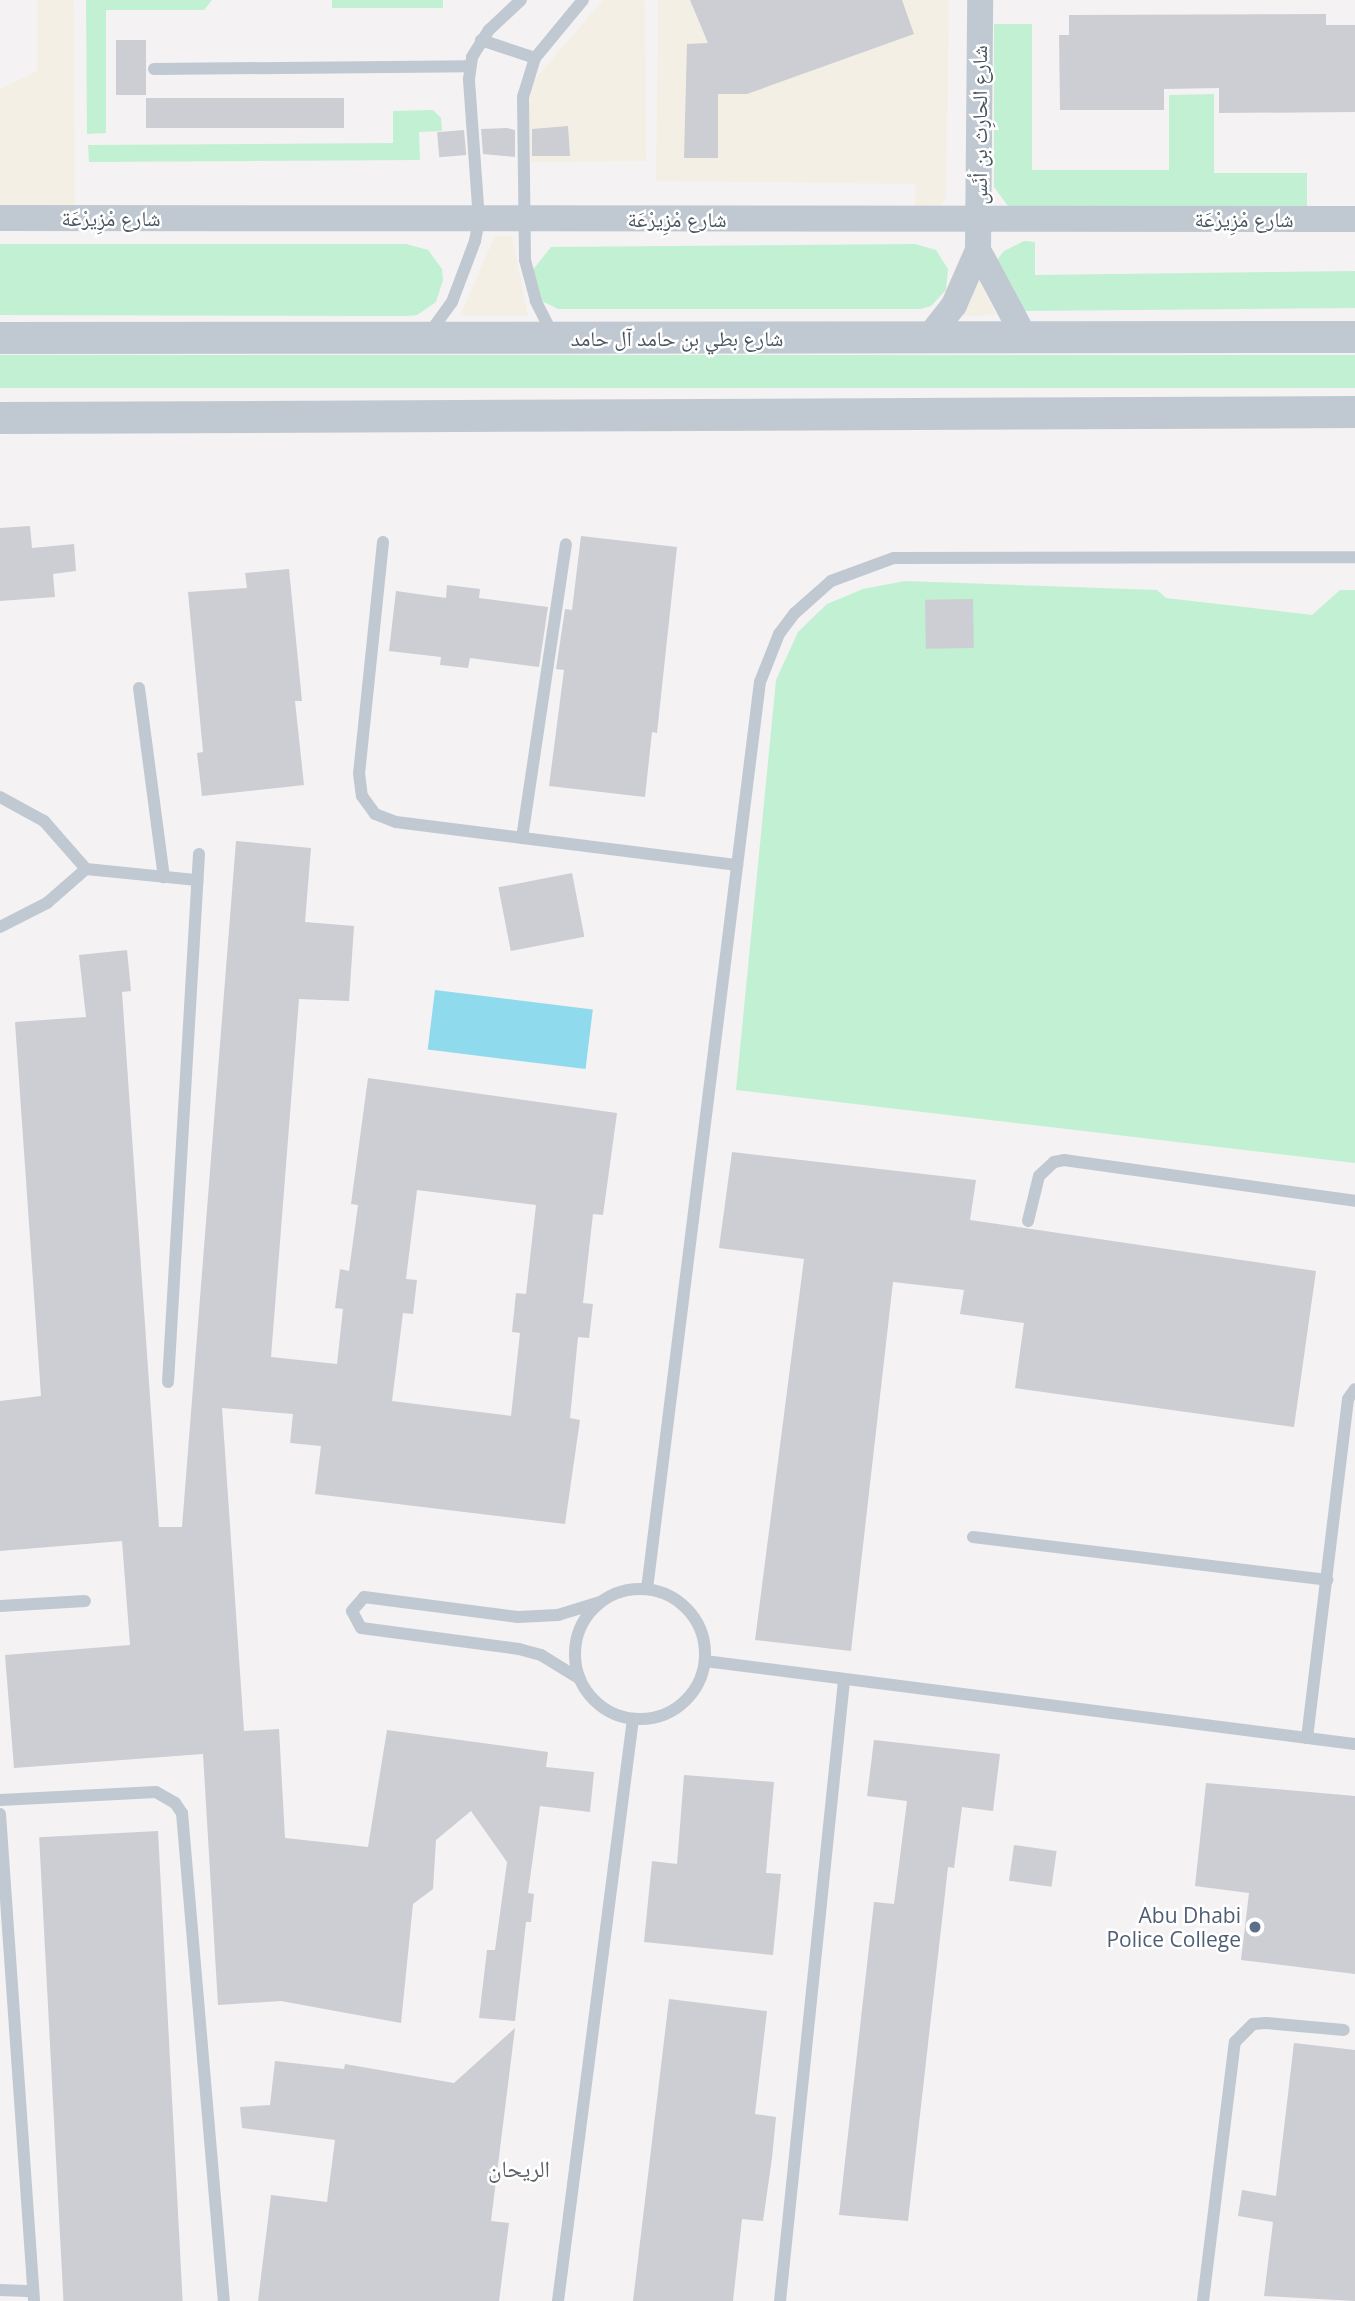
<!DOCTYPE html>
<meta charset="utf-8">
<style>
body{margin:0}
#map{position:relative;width:1355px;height:2301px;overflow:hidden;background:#f4f2f2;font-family:"Open Sans","Noto Naskh Arabic",sans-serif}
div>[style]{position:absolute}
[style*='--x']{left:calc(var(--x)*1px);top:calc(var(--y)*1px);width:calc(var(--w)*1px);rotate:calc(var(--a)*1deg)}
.green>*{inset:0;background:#c2f0d3;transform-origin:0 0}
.sand>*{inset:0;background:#f4efe4}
.water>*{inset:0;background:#8fdbed;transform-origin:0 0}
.building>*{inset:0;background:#ccced4;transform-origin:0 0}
.service>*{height:12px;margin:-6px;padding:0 6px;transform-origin:6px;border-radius:6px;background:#c0c9d1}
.service>.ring{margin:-6px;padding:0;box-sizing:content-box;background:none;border:12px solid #c0c9d1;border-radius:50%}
.minor>*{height:26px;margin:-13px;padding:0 13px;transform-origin:13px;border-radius:13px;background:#c0c9d1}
.tertiary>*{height:32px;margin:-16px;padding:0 16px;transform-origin:16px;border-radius:16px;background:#c0c9d1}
.dots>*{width:19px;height:19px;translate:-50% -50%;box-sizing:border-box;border:4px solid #fff;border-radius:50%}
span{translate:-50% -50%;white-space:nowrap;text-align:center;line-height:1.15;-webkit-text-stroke:5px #fff;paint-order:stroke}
.street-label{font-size:21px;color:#495560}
.service-label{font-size:21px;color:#4e5e75}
.right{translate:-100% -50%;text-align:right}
.neighbourhood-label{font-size:23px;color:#5e6267}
</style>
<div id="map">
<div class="green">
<i style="clip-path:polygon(86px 0,212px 0,204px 10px,106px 10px,106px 133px,87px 134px)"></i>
<i style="left:332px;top:0;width:111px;height:8px"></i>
<i style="clip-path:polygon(994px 24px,1032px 24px,1032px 170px,1169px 170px,1169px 95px,1214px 94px,1214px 173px,1307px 173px,1307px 206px,1008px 206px,994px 187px)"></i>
<i style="clip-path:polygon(433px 110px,441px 118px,442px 131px,419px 132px,420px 160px,89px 162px,88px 145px,393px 143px,393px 111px)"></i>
<i style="clip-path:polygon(1024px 241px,1035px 242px,1035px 275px,1355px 271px,1355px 308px,1026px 311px,1015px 308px,997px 260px,1004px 251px)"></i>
<i style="clip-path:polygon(0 244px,406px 244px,428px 250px,442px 269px,443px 280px,436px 302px,417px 315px,406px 316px,0 315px)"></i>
<i style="clip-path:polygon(915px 244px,936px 250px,948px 269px,946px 290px,931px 306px,921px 309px,558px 309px,540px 300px,532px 271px,551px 247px)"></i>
<i style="left:1355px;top:355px;width:33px;height:1355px;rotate:90deg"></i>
<i style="clip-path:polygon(905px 581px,1157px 590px,1166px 598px,1312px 615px,1340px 590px,1355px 590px,1355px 1163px,736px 1090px,776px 680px,798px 632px,827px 604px,863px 589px)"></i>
</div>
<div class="sand">
<i style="clip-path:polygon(37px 0,74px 0,75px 208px,0 209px,0 89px,37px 71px)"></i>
<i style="clip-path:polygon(603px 0,645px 0,646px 161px,530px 162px,529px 86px)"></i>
<i style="clip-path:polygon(658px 0,949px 0,946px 198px,939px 207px,915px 206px,915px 184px,656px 181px)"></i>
<i style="clip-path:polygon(495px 236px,512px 236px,528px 316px,460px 316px)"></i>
<i style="clip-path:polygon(977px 276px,996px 315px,963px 316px)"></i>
</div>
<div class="water">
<i style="left:435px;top:990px;width:159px;height:60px;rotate:7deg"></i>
</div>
<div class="building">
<i style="clip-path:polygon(690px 0,902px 0,914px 34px,747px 94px,718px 94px,718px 158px,684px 158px,687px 44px,708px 43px)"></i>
<i style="clip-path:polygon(1326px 14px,1326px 25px,1355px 25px,1355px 112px,1219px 113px,1219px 88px,1164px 89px,1164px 110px,1060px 110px,1059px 35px,1069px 35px,1069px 15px)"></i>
<i style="left:116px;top:40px;width:30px;height:55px"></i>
<i style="left:146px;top:98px;width:198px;height:30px"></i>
<i style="clip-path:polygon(568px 126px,570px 156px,532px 156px,532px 129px)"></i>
<i style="clip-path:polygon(507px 128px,515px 130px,515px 157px,483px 154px,481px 129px)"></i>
<i style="left:464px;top:130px;width:25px;height:27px;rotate:85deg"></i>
<i style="clip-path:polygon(30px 526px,32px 548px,74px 544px,76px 571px,53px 574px,55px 597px,0 601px,0 528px)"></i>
<i style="clip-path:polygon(581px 536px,677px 547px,657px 733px,652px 732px,645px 797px,549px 786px,564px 670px,556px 669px,565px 609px,572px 610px)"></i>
<i style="clip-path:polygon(289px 569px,302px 701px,295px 701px,304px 785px,202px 796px,197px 753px,203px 752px,188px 592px,247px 588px,245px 573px)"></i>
<i style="clip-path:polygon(447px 585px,480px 589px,479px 598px,548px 607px,539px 667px,470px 658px,468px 668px,440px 665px,441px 657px,389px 651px,396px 591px,446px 598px)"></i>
<i style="left:973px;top:599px;width:49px;height:48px;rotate:89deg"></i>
<i style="clip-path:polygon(evenodd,236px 841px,311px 848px,305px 922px,354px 926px,349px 1001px,299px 999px,271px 1357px,337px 1364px,343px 1309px,335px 1308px,340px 1269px,349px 1271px,358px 1205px,351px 1204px,368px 1078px,617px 1113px,603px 1215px,593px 1214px,583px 1303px,593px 1304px,589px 1338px,578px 1337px,570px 1418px,580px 1420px,565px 1524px,315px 1494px,321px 1446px,290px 1443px,293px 1414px,222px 1408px,244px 1731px,279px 1729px,285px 1838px,368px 1847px,387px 1730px,548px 1752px,546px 1767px,594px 1772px,590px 1812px,540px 1806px,528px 1893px,534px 1894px,531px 1922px,526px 1922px,515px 2021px,479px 2018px,487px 1950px,495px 1950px,507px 1862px,471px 1811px,436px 1840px,433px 1889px,413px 1904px,401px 2023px,281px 2001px,218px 2005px,203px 1754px,14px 1768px,5px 1655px,130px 1645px,122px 1541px,0 1551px,0 1401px,41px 1396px,15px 1022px,86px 1017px,79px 955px,127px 950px,131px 991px,122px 992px,159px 1527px,182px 1527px,236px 841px,417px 1190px,536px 1205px,526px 1294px,516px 1293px,512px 1332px,520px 1333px,511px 1416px,392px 1401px,403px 1313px,413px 1314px,417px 1280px,406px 1279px,417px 1190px)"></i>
<i style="left:572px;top:873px;width:65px;height:75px;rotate:79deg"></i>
<i style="clip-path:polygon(732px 1152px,976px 1180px,970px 1220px,1316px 1271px,1294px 1427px,1015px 1388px,1024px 1323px,960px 1314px,964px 1290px,893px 1282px,851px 1651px,755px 1640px,804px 1259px,719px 1248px)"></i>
<i style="clip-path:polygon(874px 1740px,1000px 1754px,993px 1811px,962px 1807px,954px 1868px,948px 1867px,908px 2221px,839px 2215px,874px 1902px,894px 1904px,907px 1801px,867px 1796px)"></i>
<i style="clip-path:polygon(684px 1775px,774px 1782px,766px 1873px,781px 1874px,773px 1955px,644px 1942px,652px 1861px,677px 1864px)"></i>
<i style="clip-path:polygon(1206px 1783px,1355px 1796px,1355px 1974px,1241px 1960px,1249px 1893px,1195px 1886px)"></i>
<i style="left:158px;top:1831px;width:471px;height:119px;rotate:87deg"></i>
<i style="left:1014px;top:1845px;width:43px;height:36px;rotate:8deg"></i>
<i style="clip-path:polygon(669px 1999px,767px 2011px,755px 2114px,776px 2117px,772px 2158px,763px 2221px,742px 2219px,733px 2301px,633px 2301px)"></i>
<i style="clip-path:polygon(515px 2028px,491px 2221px,509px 2223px,499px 2301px,258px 2301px,271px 2195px,327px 2202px,335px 2140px,242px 2128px,240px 2107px,270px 2105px,275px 2061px,344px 2069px,345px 2064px,454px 2083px)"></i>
<i style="clip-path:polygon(1294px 2043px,1355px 2050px,1355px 2301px,1264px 2296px,1273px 2222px,1238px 2216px,1242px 2190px,1276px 2196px)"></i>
</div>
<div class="service">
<i style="--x:481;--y:40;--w:57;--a:18.4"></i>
<i style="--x:154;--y:69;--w:316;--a:-0.5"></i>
<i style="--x:428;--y:335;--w:41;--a:-54"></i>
<i style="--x:452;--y:302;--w:65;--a:-69.3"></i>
<i style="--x:475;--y:241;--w:21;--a:-79"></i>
<i style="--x:479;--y:220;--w:141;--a:-94.1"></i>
<i style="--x:469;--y:79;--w:22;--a:-82"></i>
<i style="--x:472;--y:57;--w:32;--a:-58"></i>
<i style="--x:489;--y:30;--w:44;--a:-43.2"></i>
<i style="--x:553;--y:335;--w:38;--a:-117"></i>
<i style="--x:536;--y:301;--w:42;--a:-105"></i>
<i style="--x:525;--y:260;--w:163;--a:-90.7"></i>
<i style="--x:523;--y:97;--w:41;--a:-72.9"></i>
<i style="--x:535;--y:58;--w:75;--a:-50.4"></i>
<i style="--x:383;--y:542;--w:232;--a:95.9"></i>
<i style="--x:359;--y:773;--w:23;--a:83"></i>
<i style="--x:362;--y:796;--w:22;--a:54"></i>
<i style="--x:375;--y:814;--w:22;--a:21"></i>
<i style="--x:396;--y:822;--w:344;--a:7.2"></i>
<i style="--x:139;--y:688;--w:191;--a:82.5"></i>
<i style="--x:0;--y:797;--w:50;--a:28.6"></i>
<i style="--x:44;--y:821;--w:64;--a:48.8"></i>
<i style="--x:86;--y:869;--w:112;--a:5.7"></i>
<i style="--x:522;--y:838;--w:297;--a:-81.5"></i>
<i style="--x:0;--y:927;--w:53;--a:-27.1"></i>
<i style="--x:47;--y:903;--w:52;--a:-41.1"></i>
<i style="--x:1028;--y:1221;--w:46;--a:-76.3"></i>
<i style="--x:1039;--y:1176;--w:21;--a:-43"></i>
<i style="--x:1054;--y:1162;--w:10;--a:-11"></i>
<i style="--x:1064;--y:1160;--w:294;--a:8"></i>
<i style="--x:168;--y:1382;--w:529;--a:-86.64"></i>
<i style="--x:973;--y:1537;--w:357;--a:6.9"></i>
<i style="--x:647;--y:1589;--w:914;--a:-82.9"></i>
<i style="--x:760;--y:682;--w:52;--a:-68.4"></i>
<i style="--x:779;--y:634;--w:26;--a:-53"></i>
<i style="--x:795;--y:613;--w:48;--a:-41.6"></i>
<i style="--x:831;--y:581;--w:67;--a:-20.1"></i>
<i style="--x:894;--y:558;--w:461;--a:-0.1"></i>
<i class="ring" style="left:575px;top:1589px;width:118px;height:118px"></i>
<i style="--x:0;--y:1606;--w:85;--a:-3.4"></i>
<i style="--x:705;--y:1661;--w:655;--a:7.28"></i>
<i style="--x:580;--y:1679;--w:46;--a:-148.4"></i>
<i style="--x:541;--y:1655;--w:23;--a:-165"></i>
<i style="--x:519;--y:1649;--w:159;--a:-172.4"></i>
<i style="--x:361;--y:1628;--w:19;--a:-118"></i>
<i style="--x:352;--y:1611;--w:18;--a:-49"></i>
<i style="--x:364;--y:1597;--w:155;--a:7.4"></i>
<i style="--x:518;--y:1617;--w:40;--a:-2.9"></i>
<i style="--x:558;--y:1615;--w:44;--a:-17.2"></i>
<i style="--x:1307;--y:1738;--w:341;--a:-83.1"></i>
<i style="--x:1348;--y:1399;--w:12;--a:-55"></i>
<i style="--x:0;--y:1800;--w:156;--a:-2.9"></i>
<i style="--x:156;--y:1792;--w:22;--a:30"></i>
<i style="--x:175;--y:1803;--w:12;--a:55"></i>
<i style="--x:182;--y:1813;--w:490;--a:85.1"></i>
<i style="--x:0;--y:1814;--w:488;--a:86"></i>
<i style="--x:0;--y:2290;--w:33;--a:2"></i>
<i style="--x:558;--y:2301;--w:587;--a:-82.66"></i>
<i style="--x:780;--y:2301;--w:623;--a:-84.11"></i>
<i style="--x:1203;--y:2301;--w:261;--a:-83"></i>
<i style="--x:1235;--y:2042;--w:25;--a:-45"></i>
<i style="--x:1253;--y:2024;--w:13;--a:-4"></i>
<i style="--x:1266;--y:2023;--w:78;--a:5.1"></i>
</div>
<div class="minor">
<i style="--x:0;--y:218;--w:1355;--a:0.04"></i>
<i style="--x:978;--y:250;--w:100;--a:61.9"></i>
<i style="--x:929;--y:337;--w:41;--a:-52"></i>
<i style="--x:954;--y:305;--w:60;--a:-66.4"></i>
<i style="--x:978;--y:250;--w:250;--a:-89.5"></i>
</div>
<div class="tertiary">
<i style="--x:0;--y:338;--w:1355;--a:-0.04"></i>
<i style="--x:0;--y:418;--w:1355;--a:-0.25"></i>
</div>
<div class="dots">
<i style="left:1255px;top:1927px;background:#5c6f8a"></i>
</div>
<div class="street-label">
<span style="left:979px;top:125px;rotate:-90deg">شارع الحارِث بن أنَس</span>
<span style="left:111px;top:218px">شارع مْزِيرْعَة</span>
<span style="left:677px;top:219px">شارع مْزِيرْعَة</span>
<span style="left:1244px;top:219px">شارع مْزِيرْعَة</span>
<span style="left:677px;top:338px">شارع بطي بن حامد آل حامد</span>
</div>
<div class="service-label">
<span class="right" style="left:1241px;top:1927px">Abu Dhabi<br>Police College</span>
</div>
<div class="neighbourhood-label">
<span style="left:519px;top:2168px">الريحان</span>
</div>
</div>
